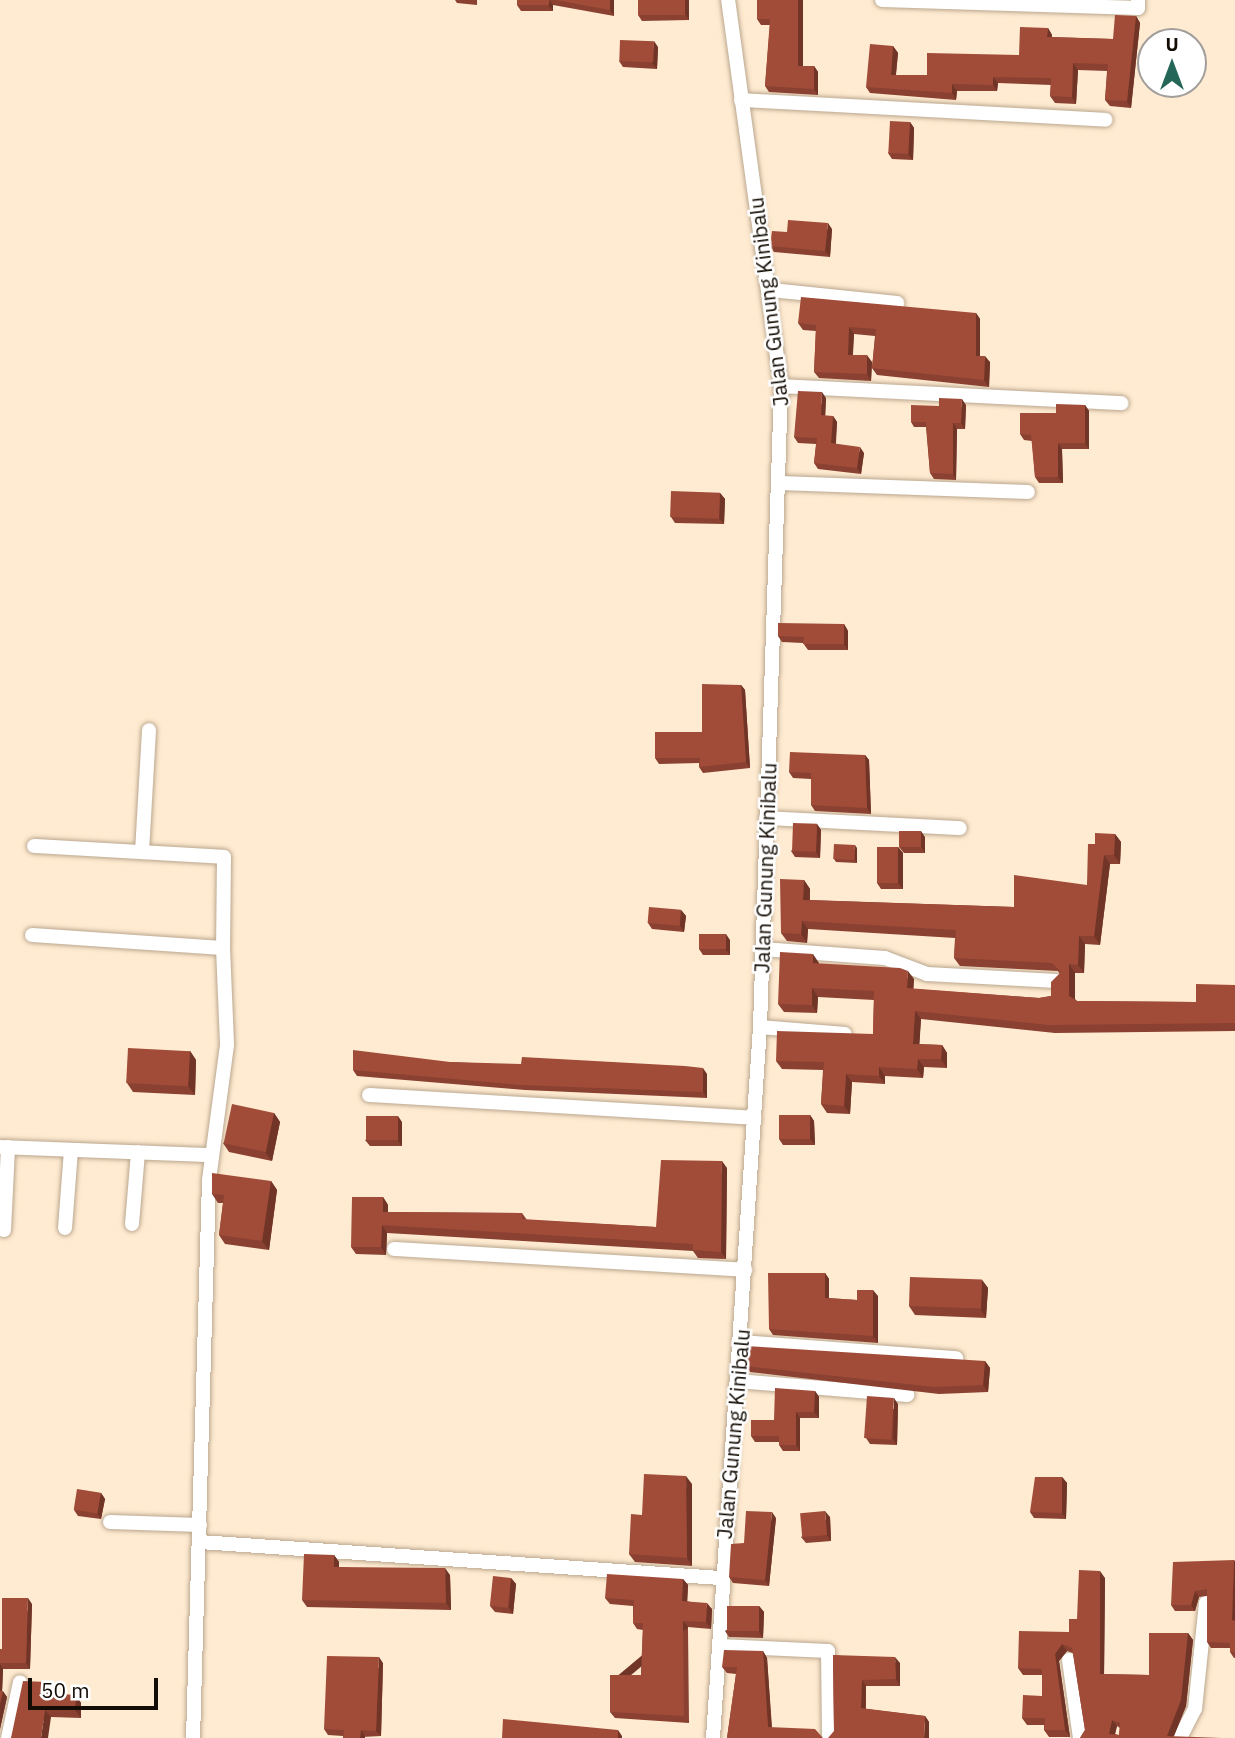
<!DOCTYPE html>
<style>
body{margin:0}
#map{position:relative;width:1235px;height:1738px;overflow:hidden;background:#ffebd1;font-family:"IBM Plex Sans",sans-serif}
div>[style]{position:absolute}
[style*='--x']{left:calc(var(--x)*1px);top:calc(var(--y)*1px);width:calc(var(--w)*1px);rotate:calc(var(--a)*1deg)}
.roads{filter:drop-shadow(0 0 2px #baa78f) drop-shadow(0 0 2px #baa78f)}
.street>*{height:14px;margin:-7px;padding:0 7px;transform-origin:7px;border-radius:7px;background:#fff}
.wall>*{inset:0;background:#8a4131}
.shaded-wall>*{inset:0;background:#713528;transform-origin:0 0}
.building>*{inset:0;background:#a14c39;transform-origin:0 0}
span{translate:-50% -50%;white-space:nowrap;text-align:center;line-height:1.15;-webkit-text-stroke:5px #fff;paint-order:stroke}
.street-label{font-size:21px;color:#140d05}
.north{position:absolute;left:1137px;top:28px;width:70px;height:70px;box-sizing:border-box;background:#fff;border:2px solid #a19e9b;border-radius:50%;rotate:0deg;font-size:19px;font-weight:700;line-height:28px;text-align:center;color:#140d05}
.north::after{content:'';display:block;margin:auto;width:24px;height:32px;background:#246758;clip-path:polygon(50% 0,100% 100%,50% 72%,0 100%)}
.scale{position:absolute;left:28px;top:1678px;width:130px;height:32px;box-sizing:border-box;border:4px solid #140d05;border-top:0;padding-left:9px;font-size:21px;line-height:24px;white-space:nowrap;color:#140d05;-webkit-text-stroke:5px #fff;paint-order:stroke}
</style>
<div id="map">
<div class="roads">
<div class="street">
<i style="--x:882;--y:0;--w:256;--a:1.8"></i>
<i style="--x:1138;--y:8;--w:8;--a:-90"></i>
<i style="--x:741;--y:100;--w:365;--a:3.1"></i>
<i style="--x:771;--y:290;--w:127;--a:5.9"></i>
<i style="--x:781;--y:386;--w:341;--a:2.9"></i>
<i style="--x:780;--y:483;--w:248;--a:2.1"></i>
<i style="--x:766;--y:818;--w:194;--a:3"></i>
<i style="--x:34;--y:846;--w:190;--a:3.3"></i>
<i style="--x:224;--y:857;--w:91;--a:90.6"></i>
<i style="--x:142;--y:852;--w:122;--a:-86.7"></i>
<i style="--x:32;--y:935;--w:191;--a:3.9"></i>
<i style="--x:223;--y:948;--w:97;--a:87.6"></i>
<i style="--x:227;--y:1045;--w:136;--a:97.6"></i>
<i style="--x:209;--y:1180;--w:558;--a:91.64"></i>
<i style="--x:762;--y:949;--w:123;--a:4.2"></i>
<i style="--x:885;--y:958;--w:45;--a:20.9"></i>
<i style="--x:927;--y:974;--w:130;--a:3.1"></i>
<i style="--x:760;--y:1027;--w:85;--a:4.7"></i>
<i style="--x:369;--y:1095;--w:386;--a:3.4"></i>
<i style="--x:0;--y:1147;--w:212;--a:2.2"></i>
<i style="--x:132;--y:1224;--w:72;--a:-85.2"></i>
<i style="--x:65;--y:1228;--w:78;--a:-85.6"></i>
<i style="--x:4;--y:1230;--w:83;--a:-87.2"></i>
<i style="--x:394;--y:1249;--w:352;--a:3.4"></i>
<i style="--x:741;--y:1342;--w:216;--a:4.3"></i>
<i style="--x:737;--y:1381;--w:171;--a:4.7"></i>
<i style="--x:110;--y:1522;--w:90;--a:1.9"></i>
<i style="--x:200;--y:1542;--w:521;--a:3.96"></i>
<i style="--x:719;--y:1646;--w:109;--a:2.6"></i>
<i style="--x:828;--y:1651;--w:87;--a:89.3"></i>
<i style="--x:1069;--y:1660;--w:79;--a:82"></i>
<i style="--x:8;--y:1738;--w:57;--a:-77.9"></i>
<i style="--x:713;--y:1738;--w:713;--a:-86.22"></i>
<i style="--x:760;--y:1027;--w:641;--a:-88.12"></i>
<i style="--x:781;--y:386;--w:390;--a:-97.8"></i>
<i style="--x:1180;--y:1738;--w:33;--a:-63"></i>
<i style="--x:1195;--y:1709;--w:107;--a:-84.1"></i>
</div>
</div>
<div class="wall">
<i style="clip-path:polygon(455px 0,477px 0,477px 5px,457px 3px)"></i>
<i style="clip-path:polygon(517px 0,614px 0,614px 16px,553px 5px,553px 11px,521px 11px,517px 5px)"></i>
<i style="clip-path:polygon(689px 0,689px 20px,642px 21px,638px 15px)"></i>
<i style="clip-path:polygon(757px 0,803px 0,803px 66px,814px 66px,818px 72px,818px 95px,769px 92px,765px 86px,770px 25px,761px 25px,757px 19px)"></i>
<i style="clip-path:polygon(1136px 16px,1140px 23px,1131px 108px,1110px 106px,1105px 100px,1107px 71px,1078px 70px,1076px 104px,1055px 103px,1050px 96px,1051px 85px,998px 83px,997px 91px,957px 91px,956px 100px,870px 93px,866px 87px,893px 46px,898px 53px,896px 75px,927px 75px,1019px 55px,1048px 28px,1052px 35px,1052px 37px,1113px 39px)"></i>
<i style="clip-path:polygon(658px 47px,657px 69px,623px 67px,619px 61px)"></i>
<i style="clip-path:polygon(910px 122px,914px 128px,913px 160px,892px 159px,888px 153px)"></i>
<i style="clip-path:polygon(832px 229px,830px 257px,774px 252px,770px 246px,787px 232px)"></i>
<i style="clip-path:polygon(976px 313px,980px 319px,980px 356px,990px 362px,989px 387px,877px 375px,872px 368px,875px 336px,854px 334px,853px 355px,872px 362px,871px 381px,819px 378px,814px 372px,816px 331px,803px 330px,798px 323px)"></i>
<i style="clip-path:polygon(826px 398px,825px 416px,833px 416px,837px 422px,836px 444px,864px 453px,861px 474px,818px 469px,814px 463px,816px 444px,798px 443px,794px 437px)"></i>
<i style="clip-path:polygon(966px 405px,965px 429px,957px 429px,956px 480px,934px 479px,930px 473px,926px 427px,914px 427px,911px 422px)"></i>
<i style="clip-path:polygon(1085px 405px,1089px 411px,1089px 449px,1062px 449px,1063px 483px,1039px 483px,1035px 477px,1032px 441px,1024px 440px,1020px 434px,1056px 413px)"></i>
<i style="clip-path:polygon(720px 493px,725px 499px,724px 524px,675px 523px,671px 517px)"></i>
<i style="clip-path:polygon(844px 624px,848px 631px,848px 650px,808px 650px,803px 643px,782px 642px,778px 636px)"></i>
<i style="clip-path:polygon(741px 685px,745px 690px,750px 768px,703px 773px,699px 767px,699px 763px,659px 764px,655px 758px,702px 732px)"></i>
<i style="clip-path:polygon(865px 755px,869px 760px,871px 814px,815px 811px,811px 805px,811px 779px,793px 778px,789px 772px)"></i>
<i style="clip-path:polygon(817px 824px,821px 830px,820px 858px,795px 857px,791px 851px)"></i>
<i style="clip-path:polygon(1115px 834px,1121px 842px,1120px 864px,1110px 864px,1100px 945px,1085px 944px,1084px 973px,1075px 973px,1075px 999px,1077px 1001px,1196px 1002px,1235px 985px,1235px 1031px,1055px 1033px,921px 1019px,919px 1044px,942px 1045px,947px 1053px,947px 1068px,924px 1067px,923px 1078px,885px 1076px,885px 1084px,852px 1082px,850px 1114px,827px 1113px,821px 1104px,823px 1070px,782px 1069px,776px 1061px,873px 1034px,874px 1000px,818px 997px,817px 1013px,784px 1012px,778px 1004px,819px 963px,819px 964px,914px 979px,913px 989px,1039px 998px,1051px 996px,1060px 974px,1058px 971px,960px 966px,954px 958px,955px 938px,808px 929px,807px 943px,787px 941px,781px 933px,804px 880px,810px 889px,810px 900px,1014px 907px,1087px 885px,1095px 844px)"></i>
<i style="clip-path:polygon(925px 837px,925px 853px,904px 853px,899px 847px)"></i>
<i style="clip-path:polygon(898px 847px,903px 853px,903px 889px,881px 889px,877px 883px)"></i>
<i style="clip-path:polygon(857px 848px,857px 863px,836px 862px,834px 859px)"></i>
<i style="clip-path:polygon(681px 910px,686px 916px,684px 932px,652px 929px,648px 923px)"></i>
<i style="clip-path:polygon(730px 940px,730px 955px,703px 955px,699px 949px)"></i>
<i style="clip-path:polygon(190px 1051px,196px 1060px,195px 1095px,133px 1092px,127px 1083px)"></i>
<i style="clip-path:polygon(450px 1062px,707px 1074px,707px 1098px,525px 1090px,357px 1076px,353px 1070px)"></i>
<i style="clip-path:polygon(274px 1113px,280px 1122px,272px 1161px,229px 1152px,223px 1143px)"></i>
<i style="clip-path:polygon(810px 1115px,814px 1121px,815px 1145px,783px 1145px,779px 1139px)"></i>
<i style="clip-path:polygon(402px 1122px,402px 1146px,370px 1146px,365px 1140px)"></i>
<i style="clip-path:polygon(727px 1168px,726px 1259px,698px 1258px,693px 1251px,387px 1233px,386px 1255px,356px 1254px,351px 1247px,383px 1197px,388px 1205px,388px 1212px,522px 1213px,527px 1220px,656px 1227px)"></i>
<i style="clip-path:polygon(271px 1181px,277px 1190px,269px 1250px,225px 1244px,219px 1235px,223px 1203px,218px 1203px,212px 1194px)"></i>
<i style="clip-path:polygon(825px 1273px,829px 1279px,829px 1298px,857px 1300px,878px 1296px,878px 1343px,773px 1335px,769px 1329px)"></i>
<i style="clip-path:polygon(982px 1280px,988px 1288px,986px 1318px,915px 1315px,909px 1306px)"></i>
<i style="clip-path:polygon(985px 1361px,990px 1368px,988px 1392px,939px 1394px,750px 1372px,745px 1366px)"></i>
<i style="clip-path:polygon(815px 1391px,819px 1397px,819px 1418px,800px 1418px,800px 1451px,783px 1451px,779px 1445px,779px 1442px,755px 1442px,751px 1436px)"></i>
<i style="clip-path:polygon(898px 1404px,897px 1445px,870px 1444px,866px 1438px)"></i>
<i style="clip-path:polygon(1062px 1477px,1067px 1483px,1066px 1519px,1034px 1518px,1030px 1512px)"></i>
<i style="clip-path:polygon(692px 1484px,692px 1566px,635px 1562px,629px 1554px,642px 1515px)"></i>
<i style="clip-path:polygon(101px 1493px,105px 1499px,101px 1519px,78px 1516px,74px 1510px)"></i>
<i style="clip-path:polygon(830px 1517px,831px 1541px,806px 1543px,801px 1537px)"></i>
<i style="clip-path:polygon(776px 1518px,769px 1586px,733px 1583px,729px 1577px,744px 1543px)"></i>
<i style="clip-path:polygon(334px 1555px,339px 1562px,339px 1567px,450px 1575px,451px 1610px,307px 1607px,302px 1600px)"></i>
<i style="clip-path:polygon(1235px 1561px,1235px 1658px,1234px 1658px,1230px 1652px,1230px 1648px,1211px 1648px,1207px 1642px,1207px 1596px,1199px 1597px,1195px 1611px,1175px 1611px,1171px 1605px)"></i>
<i style="clip-path:polygon(511px 1578px,516px 1584px,513px 1614px,495px 1612px,490px 1606px)"></i>
<i style="clip-path:polygon(evenodd,1105px 1578px,1104px 1674px,1149px 1675px,1188px 1633px,1193px 1640px,1186px 1706px,1174px 1736px,1080px 1738px,1085px 1730px,1073px 1653px,1067px 1651px,1059px 1661px,1070px 1737px,1049px 1737px,1044px 1730px,1044px 1725px,1027px 1725px,1022px 1718px,1042px 1696px,1042px 1675px,1023px 1675px,1018px 1668px,1069px 1632px,1077px 1619px,1105px 1578px,1117px 1726px,1120px 1728px,1119px 1735px,1115px 1734px,1117px 1726px)"></i>
<i style="clip-path:polygon(683px 1579px,688px 1585px,687px 1601px,712px 1609px,711px 1629px,688px 1627px,689px 1723px,615px 1718px,610px 1712px,641px 1675px,643px 1630px,637px 1629px,633px 1623px,633px 1606px,610px 1604px,605px 1598px)"></i>
<i style="clip-path:polygon(32px 1604px,30px 1669px,3px 1669px,2px 1691px,7px 1697px,0 1729px,0 1649px,2px 1649px)"></i>
<i style="clip-path:polygon(759px 1606px,764px 1612px,763px 1638px,729px 1637px,725px 1631px)"></i>
<i style="clip-path:polygon(763px 1651px,767px 1658px,772px 1727px,727px 1738px,736px 1674px,727px 1673px,722px 1667px)"></i>
<i style="clip-path:polygon(833px 1655px,900px 1663px,900px 1686px,866px 1686px,866px 1709px,925px 1716px,929px 1722px,834px 1731px)"></i>
<i style="clip-path:polygon(383px 1663px,381px 1736px,343px 1738px,343px 1736px,328px 1735px,324px 1729px)"></i>
<i style="clip-path:polygon(46px 1682px,52px 1690px,51px 1694px,76px 1695px,81px 1703px,81px 1718px,51px 1717px,11px 1738px)"></i>
</div>
<div class="shaded-wall">
<i style="clip-path:polygon(549px 0,553px 5px,553px 11px,548px 5px)"></i>
<i style="clip-path:polygon(610px 0,614px 0,614px 16px,610px 10px)"></i>
<i style="clip-path:polygon(685px 0,689px 0,689px 20px,685px 14px)"></i>
<i style="left:798px;top:0;width:5px;height:66px"></i>
<i style="clip-path:polygon(1136px 16px,1140px 23px,1131px 108px,1127px 101px)"></i>
<i style="clip-path:polygon(1048px 28px,1052px 35px,1052px 43px,1047px 37px)"></i>
<i style="clip-path:polygon(654px 41px,658px 47px,657px 69px,652px 63px)"></i>
<i style="clip-path:polygon(893px 46px,898px 53px,895px 82px,891px 75px)"></i>
<i style="clip-path:polygon(1073px 63px,1078px 70px,1076px 104px,1072px 97px)"></i>
<i style="clip-path:polygon(814px 66px,818px 72px,818px 95px,814px 89px)"></i>
<i style="clip-path:polygon(993px 77px,998px 83px,997px 91px,993px 85px)"></i>
<i style="clip-path:polygon(952px 84px,957px 91px,956px 100px,952px 93px)"></i>
<i style="clip-path:polygon(910px 122px,914px 128px,913px 160px,908px 154px)"></i>
<i style="clip-path:polygon(828px 223px,832px 229px,830px 257px,825px 251px)"></i>
<i style="clip-path:polygon(976px 313px,980px 319px,980px 362px,976px 356px)"></i>
<i style="clip-path:polygon(849px 327px,854px 334px,852px 361px,848px 355px)"></i>
<i style="clip-path:polygon(867px 355px,872px 362px,871px 381px,867px 374px)"></i>
<i style="clip-path:polygon(985px 356px,990px 362px,989px 387px,984px 380px)"></i>
<i style="clip-path:polygon(822px 392px,826px 398px,825px 421px,821px 415px)"></i>
<i style="clip-path:polygon(962px 399px,966px 405px,965px 429px,961px 423px)"></i>
<i style="clip-path:polygon(1085px 405px,1089px 411px,1089px 449px,1085px 443px)"></i>
<i style="clip-path:polygon(833px 416px,837px 422px,835px 449px,831px 443px)"></i>
<i style="clip-path:polygon(953px 423px,957px 429px,956px 480px,953px 474px)"></i>
<i style="clip-path:polygon(1058px 443px,1062px 449px,1063px 483px,1058px 477px)"></i>
<i style="clip-path:polygon(860px 447px,864px 453px,861px 474px,857px 468px)"></i>
<i style="clip-path:polygon(720px 493px,725px 499px,724px 524px,719px 518px)"></i>
<i style="clip-path:polygon(844px 624px,848px 631px,848px 650px,844px 644px)"></i>
<i style="clip-path:polygon(741px 685px,745px 690px,750px 768px,746px 762px)"></i>
<i style="clip-path:polygon(865px 755px,869px 760px,871px 814px,867px 808px)"></i>
<i style="clip-path:polygon(817px 824px,821px 830px,820px 858px,816px 852px)"></i>
<i style="clip-path:polygon(921px 831px,925px 837px,925px 853px,921px 847px)"></i>
<i style="clip-path:polygon(1115px 834px,1121px 842px,1120px 864px,1114px 855px)"></i>
<i style="clip-path:polygon(855px 845px,857px 848px,857px 863px,855px 860px)"></i>
<i style="clip-path:polygon(898px 847px,903px 853px,903px 889px,898px 883px)"></i>
<i style="clip-path:polygon(1104px 855px,1110px 864px,1100px 945px,1094px 936px)"></i>
<i style="clip-path:polygon(804px 880px,810px 889px,809px 908px,803px 900px)"></i>
<i style="clip-path:polygon(681px 910px,686px 916px,684px 932px,680px 926px)"></i>
<i style="clip-path:polygon(802px 921px,808px 929px,807px 943px,801px 934px)"></i>
<i style="clip-path:polygon(726px 934px,730px 940px,730px 955px,725px 949px)"></i>
<i style="clip-path:polygon(1079px 936px,1085px 944px,1084px 973px,1078px 965px)"></i>
<i style="clip-path:polygon(813px 954px,819px 963px,819px 972px,813px 963px)"></i>
<i style="clip-path:polygon(1069px 964px,1075px 973px,1075px 1004px,1069px 996px)"></i>
<i style="clip-path:polygon(908px 971px,914px 979px,913px 997px,907px 988px)"></i>
<i style="clip-path:polygon(812px 988px,818px 997px,817px 1013px,812px 1005px)"></i>
<i style="clip-path:polygon(915px 1011px,921px 1019px,919px 1052px,913px 1044px)"></i>
<i style="clip-path:polygon(942px 1045px,947px 1053px,947px 1068px,941px 1059px)"></i>
<i style="clip-path:polygon(190px 1051px,196px 1060px,195px 1095px,188px 1086px)"></i>
<i style="clip-path:polygon(918px 1059px,924px 1067px,923px 1078px,917px 1069px)"></i>
<i style="clip-path:polygon(879px 1067px,885px 1076px,885px 1084px,879px 1076px)"></i>
<i style="clip-path:polygon(703px 1068px,707px 1074px,707px 1098px,703px 1092px)"></i>
<i style="clip-path:polygon(846px 1074px,852px 1082px,850px 1114px,844px 1106px)"></i>
<i style="clip-path:polygon(274px 1113px,280px 1122px,272px 1161px,265px 1152px)"></i>
<i style="clip-path:polygon(810px 1115px,814px 1121px,815px 1145px,810px 1139px)"></i>
<i style="clip-path:polygon(398px 1116px,402px 1122px,402px 1146px,397px 1140px)"></i>
<i style="clip-path:polygon(722px 1161px,727px 1168px,726px 1259px,721px 1252px)"></i>
<i style="clip-path:polygon(271px 1181px,277px 1190px,269px 1250px,262px 1241px)"></i>
<i style="clip-path:polygon(383px 1197px,388px 1205px,388px 1219px,383px 1212px)"></i>
<i style="clip-path:polygon(382px 1225px,387px 1233px,386px 1255px,381px 1247px)"></i>
<i style="clip-path:polygon(825px 1273px,829px 1279px,829px 1304px,825px 1298px)"></i>
<i style="clip-path:polygon(982px 1280px,988px 1288px,986px 1318px,981px 1310px)"></i>
<i style="clip-path:polygon(873px 1290px,878px 1296px,878px 1343px,873px 1336px)"></i>
<i style="clip-path:polygon(985px 1361px,990px 1368px,988px 1392px,983px 1385px)"></i>
<i style="clip-path:polygon(815px 1391px,819px 1397px,819px 1418px,814px 1412px)"></i>
<i style="clip-path:polygon(894px 1398px,898px 1404px,897px 1445px,893px 1439px)"></i>
<i style="clip-path:polygon(796px 1412px,800px 1418px,800px 1451px,796px 1445px)"></i>
<i style="clip-path:polygon(686px 1476px,692px 1484px,692px 1566px,687px 1558px)"></i>
<i style="clip-path:polygon(1062px 1477px,1067px 1483px,1066px 1519px,1062px 1513px)"></i>
<i style="clip-path:polygon(101px 1493px,105px 1499px,101px 1519px,97px 1513px)"></i>
<i style="clip-path:polygon(825px 1511px,830px 1517px,831px 1541px,827px 1535px)"></i>
<i style="clip-path:polygon(772px 1512px,776px 1518px,769px 1586px,765px 1580px)"></i>
<i style="clip-path:polygon(334px 1555px,339px 1562px,339px 1574px,334px 1567px)"></i>
<i style="clip-path:polygon(1234px 1560px,1235px 1561px,1235px 1625px,1232px 1620px)"></i>
<i style="clip-path:polygon(445px 1568px,450px 1575px,451px 1610px,446px 1603px)"></i>
<i style="clip-path:polygon(1100px 1571px,1105px 1578px,1104px 1680px,1100px 1674px)"></i>
<i style="clip-path:polygon(511px 1578px,516px 1584px,513px 1614px,509px 1608px)"></i>
<i style="clip-path:polygon(683px 1579px,688px 1585px,687px 1608px,682px 1601px)"></i>
<i style="clip-path:polygon(1195px 1591px,1199px 1597px,1195px 1611px,1191px 1605px)"></i>
<i style="clip-path:polygon(28px 1598px,32px 1604px,30px 1669px,26px 1663px)"></i>
<i style="clip-path:polygon(707px 1603px,712px 1609px,711px 1629px,706px 1622px)"></i>
<i style="clip-path:polygon(759px 1606px,764px 1612px,763px 1638px,759px 1632px)"></i>
<i style="left:683px;top:1621px;width:8px;height:95px;rotate:50deg"></i>
<i style="clip-path:polygon(1188px 1633px,1193px 1640px,1186px 1706px,1173px 1738px,1167px 1736px)"></i>
<i style="clip-path:polygon(1062px 1644px,1067px 1651px,1059px 1661px,1070px 1737px,1065px 1730px,1055px 1654px)"></i>
<i style="clip-path:polygon(763px 1651px,767px 1658px,772px 1733px,768px 1727px)"></i>
<i style="clip-path:polygon(379px 1657px,383px 1663px,381px 1736px,376px 1731px)"></i>
<i style="clip-path:polygon(895px 1657px,900px 1663px,900px 1686px,896px 1679px)"></i>
<i style="clip-path:polygon(0 1664px,3px 1669px,2px 1695px,3px 1691px,7px 1697px,0 1729px)"></i>
<i style="clip-path:polygon(862px 1680px,866px 1686px,865px 1715px,861px 1708px)"></i>
<i style="clip-path:polygon(46px 1682px,52px 1690px,51px 1702px,45px 1694px)"></i>
<i style="clip-path:polygon(76px 1695px,81px 1703px,81px 1718px,75px 1710px)"></i>
<i style="clip-path:polygon(45px 1710px,51px 1717px,48px 1738px,41px 1738px)"></i>
<i style="clip-path:polygon(925px 1716px,929px 1722px,929px 1738px,924px 1738px)"></i>
<i style="clip-path:polygon(1112px 1720px,1117px 1726px,1114px 1738px,1109px 1734px)"></i>
<i style="clip-path:polygon(361px 1730px,365px 1736px,365px 1738px,360px 1738px)"></i>
<i style="clip-path:polygon(618px 1730px,622px 1736px,622px 1738px,618px 1738px)"></i>
</div>
<div class="building">
<i style="left:517px;top:0;width:32px;height:5px"></i>
<i style="clip-path:polygon(555px 0,610px 0,610px 10px)"></i>
<i style="left:638px;top:0;width:47px;height:15px"></i>
<i style="clip-path:polygon(757px 0,798px 0,798px 66px,814px 66px,814px 89px,765px 86px,770px 19px,757px 19px)"></i>
<i style="clip-path:polygon(1115px 15px,1136px 16px,1127px 101px,1105px 100px,1108px 64px,1073px 63px,1072px 97px,1050px 96px,1051px 78px,993px 77px,993px 85px,952px 84px,952px 93px,866px 87px,870px 44px,893px 46px,891px 75px,927px 75px,927px 53px,1019px 55px,1020px 27px,1048px 28px,1047px 37px,1113px 39px)"></i>
<i style="left:620px;top:40px;width:34px;height:21px;rotate:2deg"></i>
<i style="left:890px;top:121px;width:20px;height:32px;rotate:3deg"></i>
<i style="clip-path:polygon(788px 220px,828px 223px,825px 251px,770px 246px,772px 231px,787px 232px)"></i>
<i style="clip-path:polygon(801px 297px,976px 313px,976px 356px,985px 356px,984px 380px,872px 368px,876px 329px,849px 327px,848px 355px,867px 355px,867px 374px,814px 372px,816px 325px,798px 323px)"></i>
<i style="clip-path:polygon(798px 391px,822px 392px,821px 415px,833px 416px,831px 443px,860px 447px,857px 468px,814px 463px,817px 438px,794px 437px)"></i>
<i style="clip-path:polygon(939px 398px,962px 399px,961px 423px,953px 423px,953px 474px,930px 473px,926px 422px,911px 422px,911px 405px,939px 406px)"></i>
<i style="clip-path:polygon(1056px 404px,1085px 405px,1085px 443px,1058px 443px,1058px 477px,1035px 477px,1031px 435px,1020px 434px,1020px 413px,1056px 413px)"></i>
<i style="left:671px;top:491px;width:49px;height:26px;rotate:2deg"></i>
<i style="clip-path:polygon(778px 623px,844px 624px,844px 644px,803px 644px,804px 637px,778px 636px)"></i>
<i style="clip-path:polygon(702px 684px,741px 685px,746px 762px,699px 767px,700px 758px,655px 758px,655px 732px,702px 732px)"></i>
<i style="clip-path:polygon(790px 752px,865px 755px,867px 808px,811px 805px,811px 773px,789px 772px)"></i>
<i style="left:793px;top:823px;width:24px;height:28px;rotate:2deg"></i>
<i style="left:899px;top:831px;width:22px;height:16px"></i>
<i style="clip-path:polygon(1095px 833px,1115px 834px,1114px 855px,1104px 855px,1094px 936px,1079px 936px,1078px 965px,1069px 964px,1069px 996px,1077px 1001px,1196px 1002px,1196px 984px,1235px 985px,1235px 1023px,1049px 1025px,915px 1011px,913px 1044px,942px 1045px,941px 1059px,918px 1059px,917px 1069px,879px 1067px,879px 1076px,846px 1074px,844px 1106px,821px 1104px,824px 1062px,776px 1061px,777px 1031px,873px 1034px,874px 991px,812px 988px,812px 1005px,778px 1004px,780px 952px,813px 954px,813px 963px,900px 968px,908px 971px,907px 988px,1039px 998px,1051px 996px,1051px 982px,1061px 972px,1052px 963px,954px 958px,956px 930px,802px 921px,801px 934px,781px 933px,780px 879px,804px 880px,803px 900px,1014px 907px,1014px 875px,1087px 885px,1088px 844px,1095px 844px)"></i>
<i style="left:834px;top:844px;width:21px;height:15px;rotate:3deg"></i>
<i style="left:877px;top:847px;width:21px;height:36px"></i>
<i style="left:649px;top:907px;width:32px;height:16px;rotate:5deg"></i>
<i style="left:699px;top:934px;width:27px;height:15px"></i>
<i style="left:128px;top:1048px;width:62px;height:35px;rotate:3deg"></i>
<i style="clip-path:polygon(353px 1050px,450px 1062px,521px 1064px,522px 1057px,685px 1066px,703px 1068px,703px 1092px,521px 1085px,353px 1070px)"></i>
<i style="left:232px;top:1104px;width:43px;height:40px;rotate:12deg"></i>
<i style="left:779px;top:1115px;width:31px;height:24px"></i>
<i style="left:366px;top:1116px;width:32px;height:24px"></i>
<i style="clip-path:polygon(661px 1160px,722px 1161px,721px 1252px,693px 1250px,693px 1244px,382px 1225px,381px 1247px,351px 1247px,352px 1197px,383px 1197px,383px 1212px,522px 1213px,522px 1219px,656px 1227px)"></i>
<i style="clip-path:polygon(212px 1173px,271px 1181px,262px 1241px,219px 1235px,224px 1195px,212px 1194px)"></i>
<i style="clip-path:polygon(768px 1273px,825px 1273px,825px 1298px,857px 1300px,857px 1290px,873px 1290px,873px 1336px,769px 1329px)"></i>
<i style="left:910px;top:1277px;width:72px;height:29px;rotate:2deg"></i>
<i style="clip-path:polygon(746px 1346px,985px 1361px,983px 1385px,934px 1387px,745px 1366px)"></i>
<i style="clip-path:polygon(775px 1388px,815px 1391px,814px 1412px,796px 1412px,796px 1445px,779px 1445px,779px 1436px,751px 1436px,751px 1420px,774px 1420px)"></i>
<i style="left:867px;top:1396px;width:27px;height:42px;rotate:4deg"></i>
<i style="clip-path:polygon(644px 1474px,686px 1476px,687px 1558px,629px 1554px,631px 1514px,642px 1515px)"></i>
<i style="clip-path:polygon(1035px 1477px,1062px 1477px,1062px 1513px,1030px 1512px)"></i>
<i style="left:77px;top:1489px;width:24px;height:21px;rotate:9deg"></i>
<i style="clip-path:polygon(746px 1511px,772px 1512px,765px 1580px,729px 1577px,731px 1544px,744px 1543px)"></i>
<i style="left:825px;top:1511px;width:24px;height:25px;rotate:85deg"></i>
<i style="clip-path:polygon(304px 1554px,334px 1555px,334px 1567px,445px 1568px,446px 1603px,302px 1600px)"></i>
<i style="clip-path:polygon(1234px 1560px,1232px 1620px,1235px 1621px,1235px 1652px,1230px 1652px,1230px 1643px,1207px 1642px,1207px 1589px,1195px 1591px,1191px 1605px,1171px 1605px,1173px 1562px)"></i>
<i style="clip-path:polygon(evenodd,1079px 1570px,1100px 1571px,1100px 1674px,1149px 1675px,1149px 1633px,1188px 1633px,1181px 1700px,1167px 1736px,1222px 1738px,1080px 1738px,1085px 1730px,1072px 1648px,1062px 1644px,1055px 1654px,1065px 1730px,1044px 1730px,1045px 1718px,1022px 1718px,1023px 1695px,1042px 1696px,1042px 1669px,1018px 1668px,1019px 1631px,1069px 1632px,1069px 1619px,1077px 1619px,1079px 1570px,1112px 1720px,1120px 1723px,1119px 1735px,1109px 1734px,1112px 1720px)"></i>
<i style="clip-path:polygon(607px 1574px,683px 1579px,682px 1601px,707px 1603px,706px 1622px,683px 1621px,684px 1716px,610px 1712px,610px 1675px,641px 1675px,643px 1623px,633px 1623px,634px 1600px,605px 1598px)"></i>
<i style="left:493px;top:1576px;width:18px;height:30px;rotate:6deg"></i>
<i style="clip-path:polygon(2px 1598px,28px 1598px,26px 1663px,0 1663px,0 1649px,2px 1649px)"></i>
<i style="left:727px;top:1606px;width:32px;height:25px"></i>
<i style="clip-path:polygon(724px 1650px,763px 1651px,768px 1727px,815px 1729px,823px 1738px,727px 1738px,737px 1667px,722px 1667px)"></i>
<i style="clip-path:polygon(833px 1655px,895px 1657px,896px 1679px,862px 1680px,861px 1708px,925px 1716px,924px 1738px,828px 1738px,834px 1731px)"></i>
<i style="clip-path:polygon(327px 1656px,379px 1657px,376px 1731px,361px 1730px,360px 1738px,343px 1738px,344px 1730px,324px 1729px)"></i>
<i style="clip-path:polygon(23px 1681px,46px 1682px,45px 1694px,76px 1695px,75px 1710px,45px 1710px,41px 1738px,11px 1738px)"></i>
<i style="clip-path:polygon(0 1691px,3px 1691px,0 1704px)"></i>
<i style="clip-path:polygon(503px 1719px,618px 1730px,618px 1738px,502px 1738px)"></i>
</div>
<div class="street-label">
<span style="left:768px;top:302px;rotate:-97deg">Jalan Gunung Kinibalu</span>
<span style="left:765px;top:868px;rotate:-88deg">Jalan Gunung Kinibalu</span>
<span style="left:733px;top:1434px;rotate:-85deg">Jalan Gunung Kinibalu</span>
</div>
<div class="north">U</div>
<div class="scale">50 m</div>
</div>
